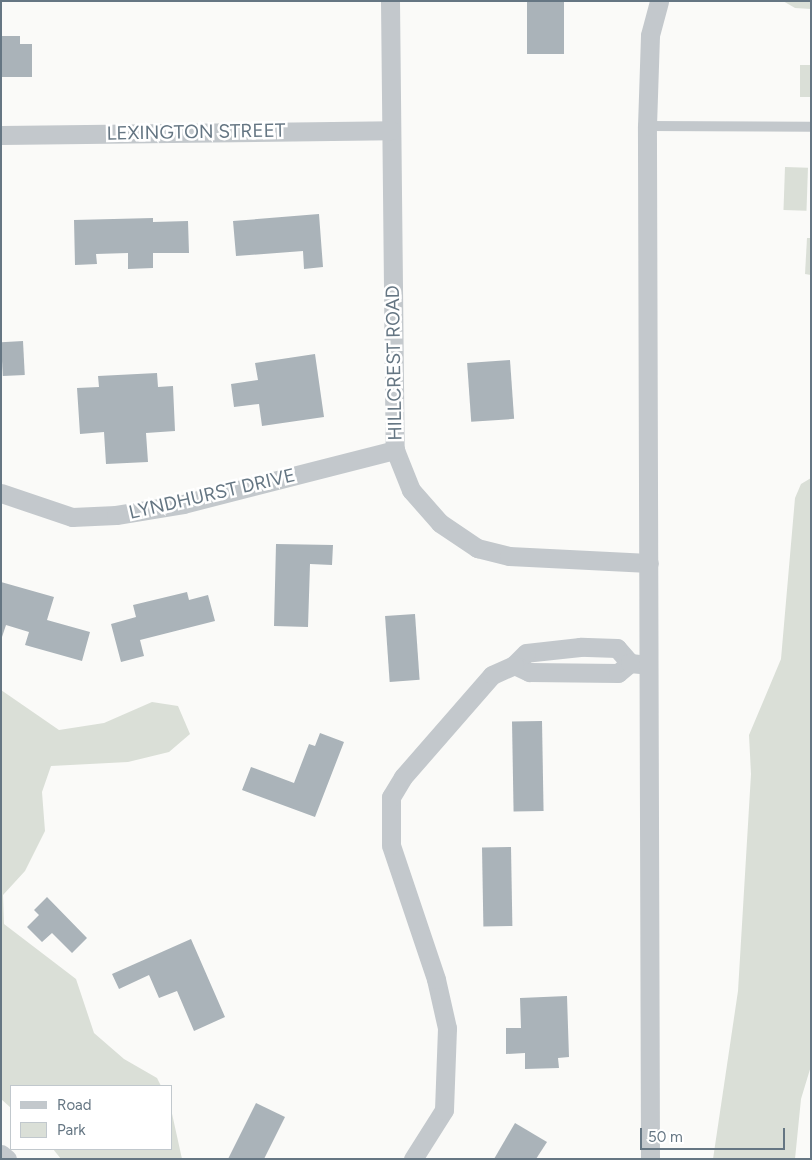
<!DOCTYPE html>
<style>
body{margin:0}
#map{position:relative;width:812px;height:1160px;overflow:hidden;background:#fafaf8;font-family:Figtree,sans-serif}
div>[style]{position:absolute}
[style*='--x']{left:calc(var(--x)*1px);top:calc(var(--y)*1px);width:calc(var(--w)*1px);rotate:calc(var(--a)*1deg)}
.green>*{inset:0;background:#dadfd7;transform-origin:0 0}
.building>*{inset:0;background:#aab3b9;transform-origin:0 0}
.lane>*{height:10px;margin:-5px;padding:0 5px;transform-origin:5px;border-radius:5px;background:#c3c8cc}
.street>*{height:19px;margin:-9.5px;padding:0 9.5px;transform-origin:9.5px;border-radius:9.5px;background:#c3c8cc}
span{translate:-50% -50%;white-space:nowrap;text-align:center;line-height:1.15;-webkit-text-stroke:5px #fff;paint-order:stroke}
.street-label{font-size:19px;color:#657683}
.frame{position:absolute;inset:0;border:2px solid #657683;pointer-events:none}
.legend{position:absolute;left:10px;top:1085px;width:162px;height:65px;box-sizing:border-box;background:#fff;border:1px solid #c1c8cd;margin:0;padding:6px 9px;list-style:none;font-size:15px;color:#657683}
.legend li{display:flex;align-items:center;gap:10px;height:25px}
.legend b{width:25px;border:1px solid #c1c8cd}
.scale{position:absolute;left:640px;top:1128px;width:145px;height:22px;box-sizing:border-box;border:2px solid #657683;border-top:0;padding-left:6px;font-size:15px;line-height:18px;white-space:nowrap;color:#657683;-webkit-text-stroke:4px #fff;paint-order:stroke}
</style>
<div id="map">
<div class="green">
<i style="clip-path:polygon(783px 1px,811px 1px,811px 9px,795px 8px)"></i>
<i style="left:800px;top:65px;width:11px;height:32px"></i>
<i style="left:785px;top:167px;width:23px;height:43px;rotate:2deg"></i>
<i style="clip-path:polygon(807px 238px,811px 238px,811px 275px,805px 274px)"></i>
<i style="clip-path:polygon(811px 478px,811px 1066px,801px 1099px,795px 1159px,713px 1159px,738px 991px,751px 774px,749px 735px,781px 659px,795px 498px,801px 484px)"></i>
<i style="clip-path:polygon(1px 690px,59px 730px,104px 723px,152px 702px,178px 706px,190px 734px,169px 752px,128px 762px,51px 766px,42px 792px,45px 831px,25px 871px,3px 895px,4px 924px,76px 979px,94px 1033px,124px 1059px,157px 1078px,161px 1086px,11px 1086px,11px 1108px,1px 1099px)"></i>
<i style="clip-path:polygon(171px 1109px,182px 1159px,61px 1159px,53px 1149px,171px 1149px)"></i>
</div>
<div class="building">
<i style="left:527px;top:1px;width:37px;height:53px"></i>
<i style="clip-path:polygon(1px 36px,20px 36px,20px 44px,32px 44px,32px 77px,1px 77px)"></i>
<i style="clip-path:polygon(319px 214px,323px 267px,304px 269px,303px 251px,236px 256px,233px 221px)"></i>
<i style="clip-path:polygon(153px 218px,153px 222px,188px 221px,189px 253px,153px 253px,153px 268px,128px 269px,128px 253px,96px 254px,97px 264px,75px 265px,74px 220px)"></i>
<i style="left:23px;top:341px;width:34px;height:22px;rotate:87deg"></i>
<i style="clip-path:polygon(315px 354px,324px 417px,262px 426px,259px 404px,234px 407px,231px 384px,258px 380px,255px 363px)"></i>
<i style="left:510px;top:360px;width:59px;height:43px;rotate:86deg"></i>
<i style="clip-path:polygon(157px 373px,158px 387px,173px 386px,175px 431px,146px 433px,148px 462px,106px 464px,104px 432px,80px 434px,77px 388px,99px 387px,98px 376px)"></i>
<i style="clip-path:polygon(276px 544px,333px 545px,332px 565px,310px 564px,308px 627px,274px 626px)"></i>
<i style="clip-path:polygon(1px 582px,54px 597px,47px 620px,90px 632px,82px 661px,25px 645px,29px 632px,6px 625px,1px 640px)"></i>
<i style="clip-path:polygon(187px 592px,189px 600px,208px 595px,215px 621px,140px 640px,144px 656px,121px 662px,111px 624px,136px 617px,133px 605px)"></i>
<i style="left:415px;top:614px;width:66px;height:30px;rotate:86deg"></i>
<i style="left:542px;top:721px;width:90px;height:30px;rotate:89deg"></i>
<i style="clip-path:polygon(320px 733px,344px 742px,315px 817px,242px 790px,251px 767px,294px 783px,309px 744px,315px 746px)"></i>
<i style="left:511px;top:847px;width:79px;height:29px;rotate:89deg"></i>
<i style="clip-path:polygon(47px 897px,87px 938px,72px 953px,52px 933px,42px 942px,27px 927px,39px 915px,34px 910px)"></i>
<i style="clip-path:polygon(191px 939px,225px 1017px,194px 1031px,177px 991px,159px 998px,149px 975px,119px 989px,112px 974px)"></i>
<i style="clip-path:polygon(567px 996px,569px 1057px,558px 1058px,559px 1068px,525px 1069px,525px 1053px,506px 1054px,506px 1028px,521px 1028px,520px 998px)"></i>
<i style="clip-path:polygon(256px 1103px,285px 1117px,264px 1159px,228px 1159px)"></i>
<i style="clip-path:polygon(515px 1123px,547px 1142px,536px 1159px,494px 1159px)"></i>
</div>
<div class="lane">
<i style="--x:647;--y:126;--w:164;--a:0.3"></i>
</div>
<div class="street">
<i style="--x:390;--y:1;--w:449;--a:89.4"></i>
<i style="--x:395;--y:450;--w:43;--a:68.2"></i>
<i style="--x:411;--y:490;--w:44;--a:48.7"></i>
<i style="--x:440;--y:523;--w:45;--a:34"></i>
<i style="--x:477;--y:548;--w:33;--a:14"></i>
<i style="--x:509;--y:556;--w:140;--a:2.9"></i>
<i style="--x:1;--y:135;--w:390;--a:-0.7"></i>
<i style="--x:1;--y:493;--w:75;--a:18.7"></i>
<i style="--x:72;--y:517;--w:44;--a:-2.6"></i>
<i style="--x:116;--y:515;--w:68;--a:-9.3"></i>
<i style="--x:183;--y:504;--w:219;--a:-14.3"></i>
<i style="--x:630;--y:663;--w:20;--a:-131"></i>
<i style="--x:617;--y:648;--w:37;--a:-178"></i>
<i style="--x:580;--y:647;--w:54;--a:173.7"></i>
<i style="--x:526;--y:653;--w:17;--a:135"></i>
<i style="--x:514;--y:665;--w:17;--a:25"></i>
<i style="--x:529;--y:672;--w:89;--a:0.6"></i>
<i style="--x:618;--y:673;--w:16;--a:-40"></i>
<i style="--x:630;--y:663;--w:18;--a:6"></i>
<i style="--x:1;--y:1154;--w:8;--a:40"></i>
<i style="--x:413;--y:1159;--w:58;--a:-57.7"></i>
<i style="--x:444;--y:1110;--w:82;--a:-87.9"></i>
<i style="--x:447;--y:1028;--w:50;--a:-102.7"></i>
<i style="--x:436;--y:979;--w:141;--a:-108.6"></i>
<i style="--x:391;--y:845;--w:48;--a:-90"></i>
<i style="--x:391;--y:797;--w:23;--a:-59"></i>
<i style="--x:403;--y:777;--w:135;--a:-48.9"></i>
<i style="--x:492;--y:675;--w:24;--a:-24"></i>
<i style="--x:650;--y:1159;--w:1033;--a:-90.17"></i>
<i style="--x:647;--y:126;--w:91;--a:-88.1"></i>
<i style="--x:650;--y:35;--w:35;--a:-75"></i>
</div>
<div class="street-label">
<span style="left:196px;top:132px;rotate:-1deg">LEXINGTON STREET</span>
<span style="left:394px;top:363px;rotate:-91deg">HILLCREST ROAD</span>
<span style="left:212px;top:494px;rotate:-13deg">LYNDHURST DRIVE</span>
</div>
<div class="frame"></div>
<ul class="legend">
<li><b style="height:6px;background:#c3c8cc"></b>Road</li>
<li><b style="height:14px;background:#dadfd7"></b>Park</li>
</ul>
<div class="scale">50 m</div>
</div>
